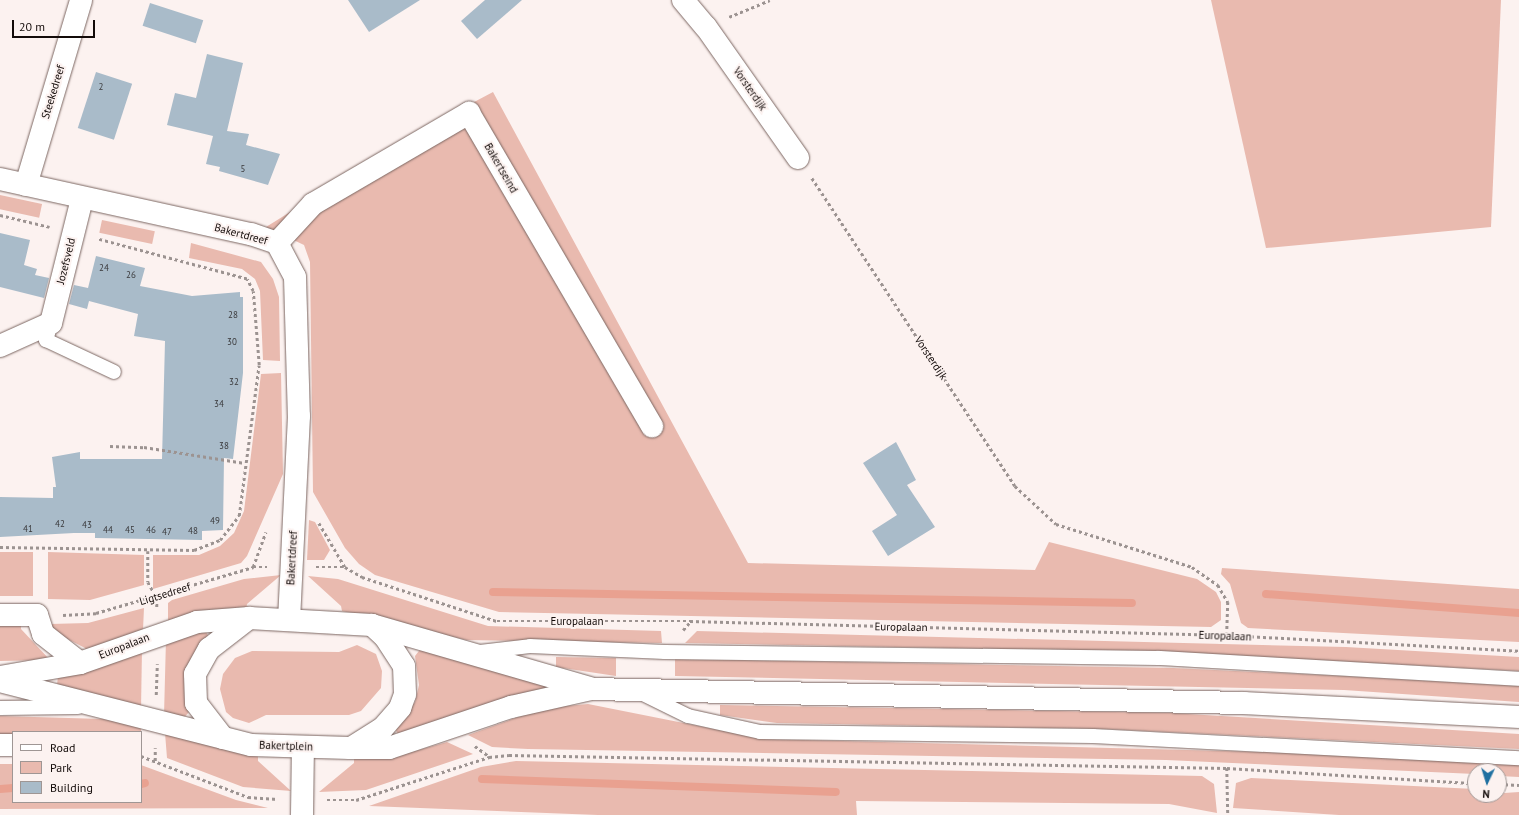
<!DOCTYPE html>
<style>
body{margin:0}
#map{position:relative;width:1519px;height:815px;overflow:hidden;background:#fcf2f0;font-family:"PT Sans",sans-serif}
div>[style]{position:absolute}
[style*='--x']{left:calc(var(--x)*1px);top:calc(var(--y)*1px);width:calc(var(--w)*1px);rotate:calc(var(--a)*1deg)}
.green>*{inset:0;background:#e9baaf;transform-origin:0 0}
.stream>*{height:8px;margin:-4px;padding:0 4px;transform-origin:4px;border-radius:4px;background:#e9a190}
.building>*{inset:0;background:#a9bbc9;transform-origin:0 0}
.path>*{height:2.5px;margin-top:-1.25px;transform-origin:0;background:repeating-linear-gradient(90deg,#9c9391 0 3px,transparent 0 6px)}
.roads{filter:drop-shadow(0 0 1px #7c6762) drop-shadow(0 0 1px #7c6762)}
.lane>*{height:14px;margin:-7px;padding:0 7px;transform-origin:7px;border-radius:7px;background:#fff}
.street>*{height:22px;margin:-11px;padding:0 11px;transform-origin:11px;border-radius:11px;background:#fff}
.secondary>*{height:22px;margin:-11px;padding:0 11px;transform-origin:11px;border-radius:11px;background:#fff}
span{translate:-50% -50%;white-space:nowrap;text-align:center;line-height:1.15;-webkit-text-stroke:4px #fcf2f0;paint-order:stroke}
.number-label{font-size:9px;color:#383739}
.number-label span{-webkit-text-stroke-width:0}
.street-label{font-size:11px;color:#130b09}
.legend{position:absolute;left:12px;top:731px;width:130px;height:72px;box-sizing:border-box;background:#fcf2f0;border:1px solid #9f9694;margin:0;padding:5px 7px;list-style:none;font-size:12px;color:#130b09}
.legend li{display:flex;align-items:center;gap:8px;height:20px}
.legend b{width:20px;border:1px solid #9f9694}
.north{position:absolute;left:1467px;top:763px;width:40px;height:40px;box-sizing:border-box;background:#fcf2f0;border:1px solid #9f9694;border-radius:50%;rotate:184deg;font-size:11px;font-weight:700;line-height:16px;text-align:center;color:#130b09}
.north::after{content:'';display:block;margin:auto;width:14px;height:18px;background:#1f70a1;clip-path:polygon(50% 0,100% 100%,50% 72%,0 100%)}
.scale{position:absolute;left:12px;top:20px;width:83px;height:18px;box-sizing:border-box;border:2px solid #130b09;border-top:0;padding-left:5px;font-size:12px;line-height:14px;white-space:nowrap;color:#130b09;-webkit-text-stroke:3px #fcf2f0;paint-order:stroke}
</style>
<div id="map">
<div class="green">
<i style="clip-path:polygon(1211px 0,1501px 0,1491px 227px,1266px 248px)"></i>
<i style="clip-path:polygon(493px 92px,748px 563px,1035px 570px,1049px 542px,1197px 579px,1216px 592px,1221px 602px,1221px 620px,1211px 627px,499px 612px,375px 575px,359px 564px,345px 548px,313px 492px,310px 262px,304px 245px,266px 227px,425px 128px)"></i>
<i style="left:0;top:195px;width:43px;height:14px;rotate:12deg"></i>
<i style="left:102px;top:220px;width:54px;height:13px;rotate:12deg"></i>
<i style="clip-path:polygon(191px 243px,261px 262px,273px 279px,279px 297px,280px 361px,263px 360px,260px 291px,255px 279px,242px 269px,189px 258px)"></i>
<i style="clip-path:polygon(281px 373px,283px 474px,247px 556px,241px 563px,153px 589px,153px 555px,199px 555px,220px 546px,234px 533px,244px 511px,261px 374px)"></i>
<i style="clip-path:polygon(309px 520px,315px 522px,330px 550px,324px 560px,307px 560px)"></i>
<i style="left:0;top:552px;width:33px;height:44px"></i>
<i style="clip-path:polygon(48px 552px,144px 555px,144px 585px,90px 600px,48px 599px)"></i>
<i style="clip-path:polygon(1222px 568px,1519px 589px,1519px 642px,1248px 628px,1241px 623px,1230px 584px,1221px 574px)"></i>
<i style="clip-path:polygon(281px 575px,247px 604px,246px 610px,168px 621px,168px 603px,172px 600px,244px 579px)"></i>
<i style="clip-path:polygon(308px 576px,338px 579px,488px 626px,661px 631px,662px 643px,466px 640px,342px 611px,341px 606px)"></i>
<i style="clip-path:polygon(144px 608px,143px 630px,87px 653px,85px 648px,50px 630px,50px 624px,88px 623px)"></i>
<i style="clip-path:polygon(0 623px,21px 624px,21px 629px,50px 660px,0 661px)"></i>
<i style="clip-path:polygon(205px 630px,210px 639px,186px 705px,189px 712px,182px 720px,164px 715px,166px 639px)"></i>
<i style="clip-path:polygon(697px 631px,1346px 647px,1519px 657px,1519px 671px,1171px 652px,685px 643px)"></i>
<i style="clip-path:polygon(357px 645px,376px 654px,382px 671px,381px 688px,361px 711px,349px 715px,266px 715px,249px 723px,233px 718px,226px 712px,220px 689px,223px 674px,235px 658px,252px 651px,339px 652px)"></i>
<i style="clip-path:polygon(422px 647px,545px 681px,545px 691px,399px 737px,395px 728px,415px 702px,419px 685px,415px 656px)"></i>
<i style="clip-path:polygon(142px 649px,141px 709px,57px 686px,58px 675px)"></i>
<i style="clip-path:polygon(556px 657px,616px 658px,616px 676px,556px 667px)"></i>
<i style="clip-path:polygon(675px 659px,1173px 668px,1344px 676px,1519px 686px,1519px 702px,1344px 690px,675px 676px)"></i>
<i style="clip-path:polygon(588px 704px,764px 739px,1340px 754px,1519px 765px,1519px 777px,1499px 776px,1499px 771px,1475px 771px,1475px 774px,1166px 760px,528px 749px,492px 747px,468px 735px,543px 708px)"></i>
<i style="clip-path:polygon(720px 705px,1171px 713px,1519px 734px,1519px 749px,1104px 729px,777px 723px,720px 715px)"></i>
<i style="clip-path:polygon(0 716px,103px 719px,141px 726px,141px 732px,13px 732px,13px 736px,0 736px)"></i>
<i style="clip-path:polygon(165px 733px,258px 756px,258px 761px,291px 791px,243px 787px,167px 758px)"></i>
<i style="clip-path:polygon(447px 742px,473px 754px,366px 790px,319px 792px,354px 763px,354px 758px,415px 751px)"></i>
<i style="clip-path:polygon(516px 761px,1202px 776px,1214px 784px,1217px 813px,1169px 804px,856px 801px,857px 815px,598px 815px,369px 806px,481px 767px)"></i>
<i style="clip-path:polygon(0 764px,13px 764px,13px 802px,141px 802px,141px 765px,236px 800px,268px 808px,0 809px)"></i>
<i style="clip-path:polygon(1251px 778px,1475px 789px,1475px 795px,1519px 792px,1519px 815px,1339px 815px,1233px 808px,1236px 783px)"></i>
</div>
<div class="stream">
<i style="--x:493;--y:592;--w:639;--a:0.99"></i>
<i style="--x:1266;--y:594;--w:254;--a:4.3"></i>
<i style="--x:482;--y:779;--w:354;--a:2.1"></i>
<i style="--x:141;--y:784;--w:4;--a:-14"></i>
<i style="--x:0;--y:789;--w:13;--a:-4"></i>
</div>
<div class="building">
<i style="clip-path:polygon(348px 0,420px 0,369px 32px)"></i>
<i style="clip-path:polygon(485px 0,522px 0,477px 39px,461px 21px)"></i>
<i style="left:150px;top:3px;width:56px;height:24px;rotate:18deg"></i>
<i style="clip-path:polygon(207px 54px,243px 63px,227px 131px,249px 134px,246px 145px,280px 154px,268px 185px,219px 171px,220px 167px,206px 164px,213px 136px,167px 125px,175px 93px,196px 98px)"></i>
<i style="left:96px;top:72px;width:38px;height:59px;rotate:18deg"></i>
<i style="clip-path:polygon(0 233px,30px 240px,24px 265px,37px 269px,35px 275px,49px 278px,44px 298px,0 287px)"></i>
<i style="clip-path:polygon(96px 256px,145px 268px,140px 286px,192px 296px,240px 292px,240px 297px,243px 297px,243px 373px,233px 459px,224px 458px,223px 530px,202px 531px,202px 540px,95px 538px,95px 533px,74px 533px,0 537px,0 497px,53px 498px,53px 487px,56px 487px,52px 457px,80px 452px,80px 459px,162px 459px,165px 341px,134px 336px,138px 314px,89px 301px,87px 309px,69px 304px,74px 285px,88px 288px)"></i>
<i style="clip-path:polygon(896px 442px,916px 480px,907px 485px,935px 527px,888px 556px,872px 531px,897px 515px,863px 463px)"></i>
</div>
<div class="path">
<i style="--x:729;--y:17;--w:44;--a:-22.5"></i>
<i style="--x:812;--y:178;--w:369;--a:56.6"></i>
<i style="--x:1015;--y:486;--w:56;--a:42.8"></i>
<i style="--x:1056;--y:524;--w:143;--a:17.5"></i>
<i style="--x:1192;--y:567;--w:32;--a:35"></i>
<i style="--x:1218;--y:585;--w:20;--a:60"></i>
<i style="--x:1228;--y:602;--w:33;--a:92"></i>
<i style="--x:0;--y:215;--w:51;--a:13.5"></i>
<i style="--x:110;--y:446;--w:34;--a:2"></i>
<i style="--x:144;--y:447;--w:102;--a:9"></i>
<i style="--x:319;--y:523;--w:51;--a:59.4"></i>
<i style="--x:0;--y:547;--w:194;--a:0.9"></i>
<i style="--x:194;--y:550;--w:28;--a:-21"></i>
<i style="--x:220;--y:540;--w:31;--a:-52"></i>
<i style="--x:239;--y:516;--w:152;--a:-82.5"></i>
<i style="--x:259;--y:365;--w:74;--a:-94.6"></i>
<i style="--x:253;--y:291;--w:13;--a:-117"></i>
<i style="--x:247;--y:279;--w:154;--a:-165"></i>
<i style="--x:148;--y:551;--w:31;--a:90"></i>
<i style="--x:148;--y:582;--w:18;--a:61"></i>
<i style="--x:157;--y:598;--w:11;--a:90"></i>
<i style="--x:253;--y:567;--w:37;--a:-70"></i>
<i style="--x:316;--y:567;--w:29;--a:0"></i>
<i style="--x:345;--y:567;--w:20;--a:30"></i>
<i style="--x:362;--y:577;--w:142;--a:18.1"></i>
<i style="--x:497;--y:621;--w:193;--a:0"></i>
<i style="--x:690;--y:621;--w:537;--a:1.49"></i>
<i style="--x:1227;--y:635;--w:292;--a:3.1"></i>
<i style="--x:63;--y:615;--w:33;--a:-3"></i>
<i style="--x:96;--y:613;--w:164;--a:-16.3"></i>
<i style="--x:253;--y:567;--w:14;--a:0"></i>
<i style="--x:683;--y:630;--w:11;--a:-49"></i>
<i style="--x:156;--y:695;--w:31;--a:-88"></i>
<i style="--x:475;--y:746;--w:17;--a:36"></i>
<i style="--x:141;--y:756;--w:115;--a:21"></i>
<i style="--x:248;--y:797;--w:30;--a:4"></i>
<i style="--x:155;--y:761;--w:13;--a:-90"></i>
<i style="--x:1227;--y:768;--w:47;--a:88.8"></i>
<i style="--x:1499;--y:784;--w:20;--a:3"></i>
<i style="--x:327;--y:800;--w:29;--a:0"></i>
<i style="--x:356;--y:800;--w:140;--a:-17.9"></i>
<i style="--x:489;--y:757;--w:20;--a:-6"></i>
<i style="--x:509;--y:755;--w:718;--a:1.04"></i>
<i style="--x:1227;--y:768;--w:248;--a:3.5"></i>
</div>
<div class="roads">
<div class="lane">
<i style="--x:51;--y:323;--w:18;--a:106"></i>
<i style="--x:46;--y:340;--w:75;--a:25.2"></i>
<i style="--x:480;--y:652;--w:50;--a:-6.8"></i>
<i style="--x:530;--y:646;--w:135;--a:2.5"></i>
<i style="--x:665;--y:652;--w:494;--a:0.7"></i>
<i style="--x:1159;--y:658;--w:361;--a:3.3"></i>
<i style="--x:641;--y:693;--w:52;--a:26.1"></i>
<i style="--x:688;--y:716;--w:74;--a:12.5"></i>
<i style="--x:760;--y:732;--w:333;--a:0.7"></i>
<i style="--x:1093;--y:736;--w:427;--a:3"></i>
<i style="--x:0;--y:708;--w:78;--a:-0.7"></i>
</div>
<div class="street">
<i style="--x:683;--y:0;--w:35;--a:50"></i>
<i style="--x:706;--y:27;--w:160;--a:54.9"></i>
<i style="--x:0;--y:179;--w:257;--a:12.4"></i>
<i style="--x:251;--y:234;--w:28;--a:19"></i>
<i style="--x:277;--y:243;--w:38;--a:62"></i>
<i style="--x:295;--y:277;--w:139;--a:88.4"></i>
<i style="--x:299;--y:416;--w:203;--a:92.8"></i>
<i style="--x:26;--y:185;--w:193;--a:-73.4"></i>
<i style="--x:277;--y:243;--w:53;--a:-47.3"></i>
<i style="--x:313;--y:204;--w:181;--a:-30.3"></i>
<i style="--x:469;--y:113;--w:363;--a:59.7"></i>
<i style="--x:0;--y:346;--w:56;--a:-24.3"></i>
<i style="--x:51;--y:323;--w:128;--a:-76"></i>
<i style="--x:0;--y:615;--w:37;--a:0"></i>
<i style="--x:37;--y:615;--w:20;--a:72"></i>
<i style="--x:43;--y:634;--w:47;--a:38.1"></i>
<i style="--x:0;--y:745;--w:13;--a:0"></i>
<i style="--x:302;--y:815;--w:68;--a:-89.2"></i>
</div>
<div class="secondary">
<i style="--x:0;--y:677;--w:81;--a:-9.9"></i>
<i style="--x:80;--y:663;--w:124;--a:-19.3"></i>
<i style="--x:197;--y:622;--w:52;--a:-4.4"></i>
<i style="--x:249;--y:618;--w:123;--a:3.3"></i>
<i style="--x:372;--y:625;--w:227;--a:16.1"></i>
<i style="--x:0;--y:681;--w:259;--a:14.3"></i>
<i style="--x:251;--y:745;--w:99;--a:1.7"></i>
<i style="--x:350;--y:748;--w:39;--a:0"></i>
<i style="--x:389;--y:748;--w:129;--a:-18.6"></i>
<i style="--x:511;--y:707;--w:82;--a:-12.7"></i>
<i style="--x:591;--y:689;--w:653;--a:1.23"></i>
<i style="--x:1244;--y:703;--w:275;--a:2.9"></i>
<i style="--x:223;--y:738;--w:44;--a:-127.6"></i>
<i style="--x:196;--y:703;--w:29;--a:-92"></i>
<i style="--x:195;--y:674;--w:29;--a:-61"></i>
<i style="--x:209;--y:649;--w:51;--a:-37.8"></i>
<i style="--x:351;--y:748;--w:36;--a:-32"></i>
<i style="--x:382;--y:729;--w:28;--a:-49"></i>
<i style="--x:400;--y:708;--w:15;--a:-70"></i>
<i style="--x:405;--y:694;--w:28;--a:-92"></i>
<i style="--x:404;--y:666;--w:35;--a:-123"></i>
<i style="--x:385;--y:637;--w:18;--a:-137"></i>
</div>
</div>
<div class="number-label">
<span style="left:101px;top:87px">2</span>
<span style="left:243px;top:169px">5</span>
<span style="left:104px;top:268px">24</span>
<span style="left:131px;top:275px">26</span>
<span style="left:233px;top:315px">28</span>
<span style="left:232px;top:342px">30</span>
<span style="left:234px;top:382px">32</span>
<span style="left:219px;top:404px">34</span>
<span style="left:224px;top:446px">38</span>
<span style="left:215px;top:521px">49</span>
<span style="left:60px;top:524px">42</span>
<span style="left:87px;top:525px">43</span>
<span style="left:28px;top:529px">41</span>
<span style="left:108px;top:530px">44</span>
<span style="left:130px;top:530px">45</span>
<span style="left:151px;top:530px">46</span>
<span style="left:193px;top:531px">48</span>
<span style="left:167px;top:532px">47</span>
</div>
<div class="street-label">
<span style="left:750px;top:89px;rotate:55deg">Vorsterdijk</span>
<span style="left:53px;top:92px;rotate:-73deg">Steekedreef</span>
<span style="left:501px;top:168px;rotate:60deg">Bakertseind</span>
<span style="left:241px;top:234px;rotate:15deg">Bakertdreef</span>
<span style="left:66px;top:261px;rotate:-76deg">Jozefsveld</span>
<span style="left:931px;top:358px;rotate:56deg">Vorsterdijk</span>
<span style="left:292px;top:558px;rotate:-87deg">Bakertdreef</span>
<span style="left:165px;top:594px;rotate:-17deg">Ligtsedreef</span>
<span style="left:577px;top:621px">Europalaan</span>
<span style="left:901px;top:627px;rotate:1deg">Europalaan</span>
<span style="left:1225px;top:636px;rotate:2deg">Europalaan</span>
<span style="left:124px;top:646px;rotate:-21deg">Europalaan</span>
<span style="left:286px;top:746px;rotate:2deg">Bakertplein</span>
</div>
<ul class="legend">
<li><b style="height:5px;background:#fff"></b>Road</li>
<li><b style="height:11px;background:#e9baaf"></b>Park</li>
<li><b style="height:11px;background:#a9bbc9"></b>Building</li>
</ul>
<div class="north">N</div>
<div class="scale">20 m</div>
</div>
